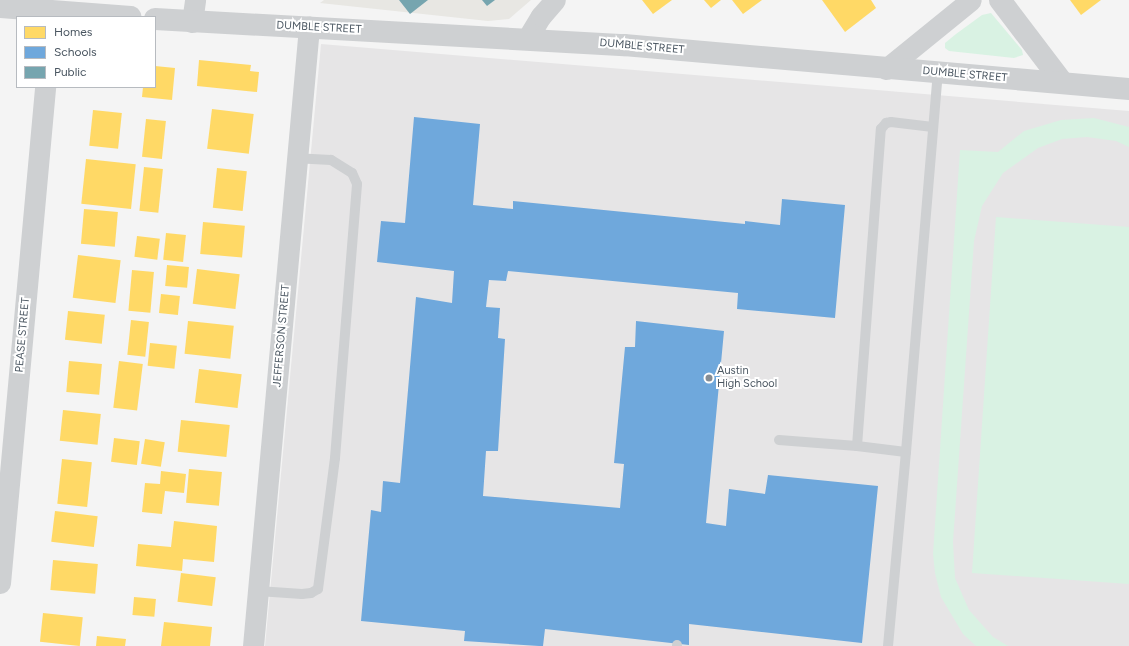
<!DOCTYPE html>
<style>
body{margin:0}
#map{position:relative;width:1129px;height:646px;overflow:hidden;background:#f4f4f4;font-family:Figtree,sans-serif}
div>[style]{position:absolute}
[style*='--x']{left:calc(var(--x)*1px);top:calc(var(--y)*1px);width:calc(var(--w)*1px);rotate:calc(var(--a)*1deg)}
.commercial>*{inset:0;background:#e8e7e3}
.education>*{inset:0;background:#e6e5e6}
.green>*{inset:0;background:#d9f2e3}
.homes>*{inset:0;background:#ffd966;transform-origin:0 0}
.schools>*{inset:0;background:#6fa8dc}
.public>*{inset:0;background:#76a5af}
.service>*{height:10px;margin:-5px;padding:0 5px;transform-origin:5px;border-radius:5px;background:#ced0d2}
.minor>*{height:21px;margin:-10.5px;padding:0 10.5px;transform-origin:10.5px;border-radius:10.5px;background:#ced0d2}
.tertiary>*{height:22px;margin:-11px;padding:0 11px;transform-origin:11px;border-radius:11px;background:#ced0d2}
.dots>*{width:11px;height:11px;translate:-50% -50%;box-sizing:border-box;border:2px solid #fff;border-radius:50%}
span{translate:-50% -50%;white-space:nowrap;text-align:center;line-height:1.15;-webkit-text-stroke:4px #fff;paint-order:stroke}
.street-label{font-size:11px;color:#4a5661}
.poi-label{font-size:11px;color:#4a5661}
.left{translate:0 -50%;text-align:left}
.legend{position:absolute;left:16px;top:16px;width:140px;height:72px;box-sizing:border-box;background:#fff;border:1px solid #b7bbc0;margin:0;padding:5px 7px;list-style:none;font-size:12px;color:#4a5661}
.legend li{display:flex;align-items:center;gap:8px;height:20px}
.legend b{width:20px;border:1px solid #b7bbc0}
</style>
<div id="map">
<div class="commercial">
<i style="clip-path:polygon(324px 0,531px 0,509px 19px,488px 21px,320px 3px)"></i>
</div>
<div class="education">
<i style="clip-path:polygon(321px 44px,1129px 111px,1129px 646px,265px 646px)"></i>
</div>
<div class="green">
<i style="clip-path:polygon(991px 13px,1022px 50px,1023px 55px,1014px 58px,949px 51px,945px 48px,945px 43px,956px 34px,982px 15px)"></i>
<i style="clip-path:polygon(1094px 118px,1129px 127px,1129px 147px,1116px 141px,1087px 137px,1062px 139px,1038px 148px,1003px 173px,982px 206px,974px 241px,953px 542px,955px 578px,969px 610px,993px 637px,1008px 646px,976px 646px,963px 634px,941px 597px,935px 573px,933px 554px,960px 150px,998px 152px,1024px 131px,1061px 120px)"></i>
<i style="clip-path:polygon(996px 217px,1129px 227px,1129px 584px,972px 573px)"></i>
</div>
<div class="homes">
<i style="clip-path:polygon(642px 0,672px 0,653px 14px)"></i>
<i style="clip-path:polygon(704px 0,721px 0,711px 8px)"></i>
<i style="clip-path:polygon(732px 0,762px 0,743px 14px)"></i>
<i style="clip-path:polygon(822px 0,871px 0,876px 8px,845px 32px)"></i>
<i style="clip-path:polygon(1070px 0,1101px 0,1081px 15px)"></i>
<i style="clip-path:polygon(199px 60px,251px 65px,250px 71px,259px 72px,257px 92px,197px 86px)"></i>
<i style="clip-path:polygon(155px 66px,175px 68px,172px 100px,142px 97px,143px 87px,155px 87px)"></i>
<i style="left:212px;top:109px;width:42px;height:40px;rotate:7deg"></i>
<i style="left:93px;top:110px;width:29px;height:36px;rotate:6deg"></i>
<i style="left:146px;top:119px;width:20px;height:38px;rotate:6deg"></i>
<i style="left:86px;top:159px;width:50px;height:45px;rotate:6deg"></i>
<i style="left:144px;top:167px;width:19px;height:44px;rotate:6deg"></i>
<i style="left:217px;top:168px;width:30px;height:40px;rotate:6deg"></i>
<i style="left:84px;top:209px;width:34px;height:35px;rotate:5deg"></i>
<i style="left:203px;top:222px;width:42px;height:32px;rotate:5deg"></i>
<i style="left:166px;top:233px;width:20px;height:27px;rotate:6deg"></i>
<i style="left:137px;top:236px;width:23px;height:21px;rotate:7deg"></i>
<i style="left:78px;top:255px;width:43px;height:43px;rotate:7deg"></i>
<i style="left:167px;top:265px;width:22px;height:21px;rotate:5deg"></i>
<i style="left:197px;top:269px;width:43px;height:35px;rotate:7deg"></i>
<i style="left:132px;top:270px;width:22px;height:41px;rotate:5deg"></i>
<i style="left:161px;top:294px;width:19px;height:19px;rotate:6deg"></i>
<i style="left:68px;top:311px;width:37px;height:29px;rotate:6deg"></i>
<i style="left:131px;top:320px;width:18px;height:35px;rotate:6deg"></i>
<i style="left:188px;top:321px;width:46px;height:33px;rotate:6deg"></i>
<i style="left:150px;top:343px;width:27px;height:23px;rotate:6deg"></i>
<i style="left:69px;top:361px;width:33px;height:31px;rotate:5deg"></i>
<i style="left:119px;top:361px;width:24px;height:47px;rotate:7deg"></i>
<i style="left:199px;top:369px;width:43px;height:34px;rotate:7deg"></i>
<i style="left:63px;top:410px;width:38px;height:31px;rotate:6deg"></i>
<i style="left:181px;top:420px;width:49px;height:32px;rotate:6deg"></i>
<i style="left:114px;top:438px;width:26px;height:24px;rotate:7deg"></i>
<i style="left:145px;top:439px;width:20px;height:25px;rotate:9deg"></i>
<i style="left:62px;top:459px;width:30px;height:45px;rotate:6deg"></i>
<i style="left:189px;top:469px;width:33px;height:34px;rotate:5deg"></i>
<i style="clip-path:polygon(161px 471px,186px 474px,184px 493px,165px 491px,162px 514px,142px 512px,145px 483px,160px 484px)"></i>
<i style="left:55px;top:511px;width:43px;height:31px;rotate:7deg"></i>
<i style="clip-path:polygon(174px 521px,217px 526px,214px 562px,183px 559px,182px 571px,136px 566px,138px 544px,171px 547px)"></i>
<i style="left:53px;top:560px;width:45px;height:30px;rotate:5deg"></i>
<i style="left:181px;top:573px;width:35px;height:29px;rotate:7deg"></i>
<i style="left:134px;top:597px;width:22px;height:18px;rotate:5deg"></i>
<i style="left:43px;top:613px;width:40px;height:29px;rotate:6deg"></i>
<i style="clip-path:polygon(164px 622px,212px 627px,210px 646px,161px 646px)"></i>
<i style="clip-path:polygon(97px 636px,126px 639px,125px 646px,96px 646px)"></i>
</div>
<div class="schools">
<i style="clip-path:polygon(414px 117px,480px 124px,473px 205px,513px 209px,513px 201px,745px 224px,745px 221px,780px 225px,782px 199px,845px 205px,835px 318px,737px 309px,738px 293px,508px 271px,506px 281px,489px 280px,486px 307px,500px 308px,498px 338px,505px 339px,498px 451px,486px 451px,483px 496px,620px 508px,624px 464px,614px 463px,625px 347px,635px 347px,636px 321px,724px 331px,706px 523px,726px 526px,729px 489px,765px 494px,768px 475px,878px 486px,862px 643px,689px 624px,689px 645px,545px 629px,543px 646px,539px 646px,464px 641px,465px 631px,361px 621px,371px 510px,381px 512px,383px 481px,400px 483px,416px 297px,452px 303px,454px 271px,377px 262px,381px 221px,405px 223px)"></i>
</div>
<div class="public">
<i style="clip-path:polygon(399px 0,428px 0,410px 14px)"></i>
<i style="clip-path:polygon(482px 0,495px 0,487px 6px)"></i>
</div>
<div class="service">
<i style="--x:779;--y:440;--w:78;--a:4.4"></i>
<i style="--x:857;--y:446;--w:49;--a:7"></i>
<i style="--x:857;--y:446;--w:318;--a:-85.7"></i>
<i style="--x:881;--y:129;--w:8;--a:-50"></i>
<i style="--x:886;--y:123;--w:5;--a:-11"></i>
<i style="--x:891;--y:122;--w:42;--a:6.8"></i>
<i style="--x:258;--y:591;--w:44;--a:3.9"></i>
<i style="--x:302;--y:594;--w:9;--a:-6"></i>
<i style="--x:311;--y:593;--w:8;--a:-30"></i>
<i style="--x:318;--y:589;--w:132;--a:-82.6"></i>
<i style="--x:335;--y:458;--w:275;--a:-85.4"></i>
<i style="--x:357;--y:184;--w:12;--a:-114"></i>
<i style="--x:352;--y:173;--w:25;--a:-148"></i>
<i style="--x:331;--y:160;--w:33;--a:-177"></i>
<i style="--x:677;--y:646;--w:1;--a:-90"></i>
<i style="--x:888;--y:646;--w:195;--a:-84.7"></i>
<i style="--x:906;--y:452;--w:380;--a:-85.2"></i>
</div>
<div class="minor">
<i style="--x:192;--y:22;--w:22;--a:-82"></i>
<i style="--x:527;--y:39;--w:27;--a:-59"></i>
<i style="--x:541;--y:16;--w:21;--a:-49"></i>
<i style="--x:886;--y:69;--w:109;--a:-39.1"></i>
<i style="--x:0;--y:583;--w:498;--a:-84.8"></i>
<i style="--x:253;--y:646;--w:622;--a:-84.83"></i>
</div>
<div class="tertiary">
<i style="--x:1000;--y:0;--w:104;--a:52.8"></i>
<i style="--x:0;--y:7;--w:131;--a:4.4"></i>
<i style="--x:155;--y:19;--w:470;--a:3.2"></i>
<i style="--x:624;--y:45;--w:507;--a:4.98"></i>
</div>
<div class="dots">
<i style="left:709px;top:378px;background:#868d94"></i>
</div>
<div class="street-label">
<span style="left:319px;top:28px;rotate:3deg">DUMBLE STREET</span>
<span style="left:642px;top:47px;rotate:5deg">DUMBLE STREET</span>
<span style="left:965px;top:75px;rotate:5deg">DUMBLE STREET</span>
<span style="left:23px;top:335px;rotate:-85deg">PEASE STREET</span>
<span style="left:282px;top:336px;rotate:-85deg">JEFFERSON STREET</span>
</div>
<div class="poi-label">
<span class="left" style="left:717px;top:378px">Austin<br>High School</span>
</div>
<ul class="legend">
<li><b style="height:11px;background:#ffd966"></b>Homes</li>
<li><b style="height:11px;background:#6fa8dc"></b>Schools</li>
<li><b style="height:11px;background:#76a5af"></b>Public</li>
</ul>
</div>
